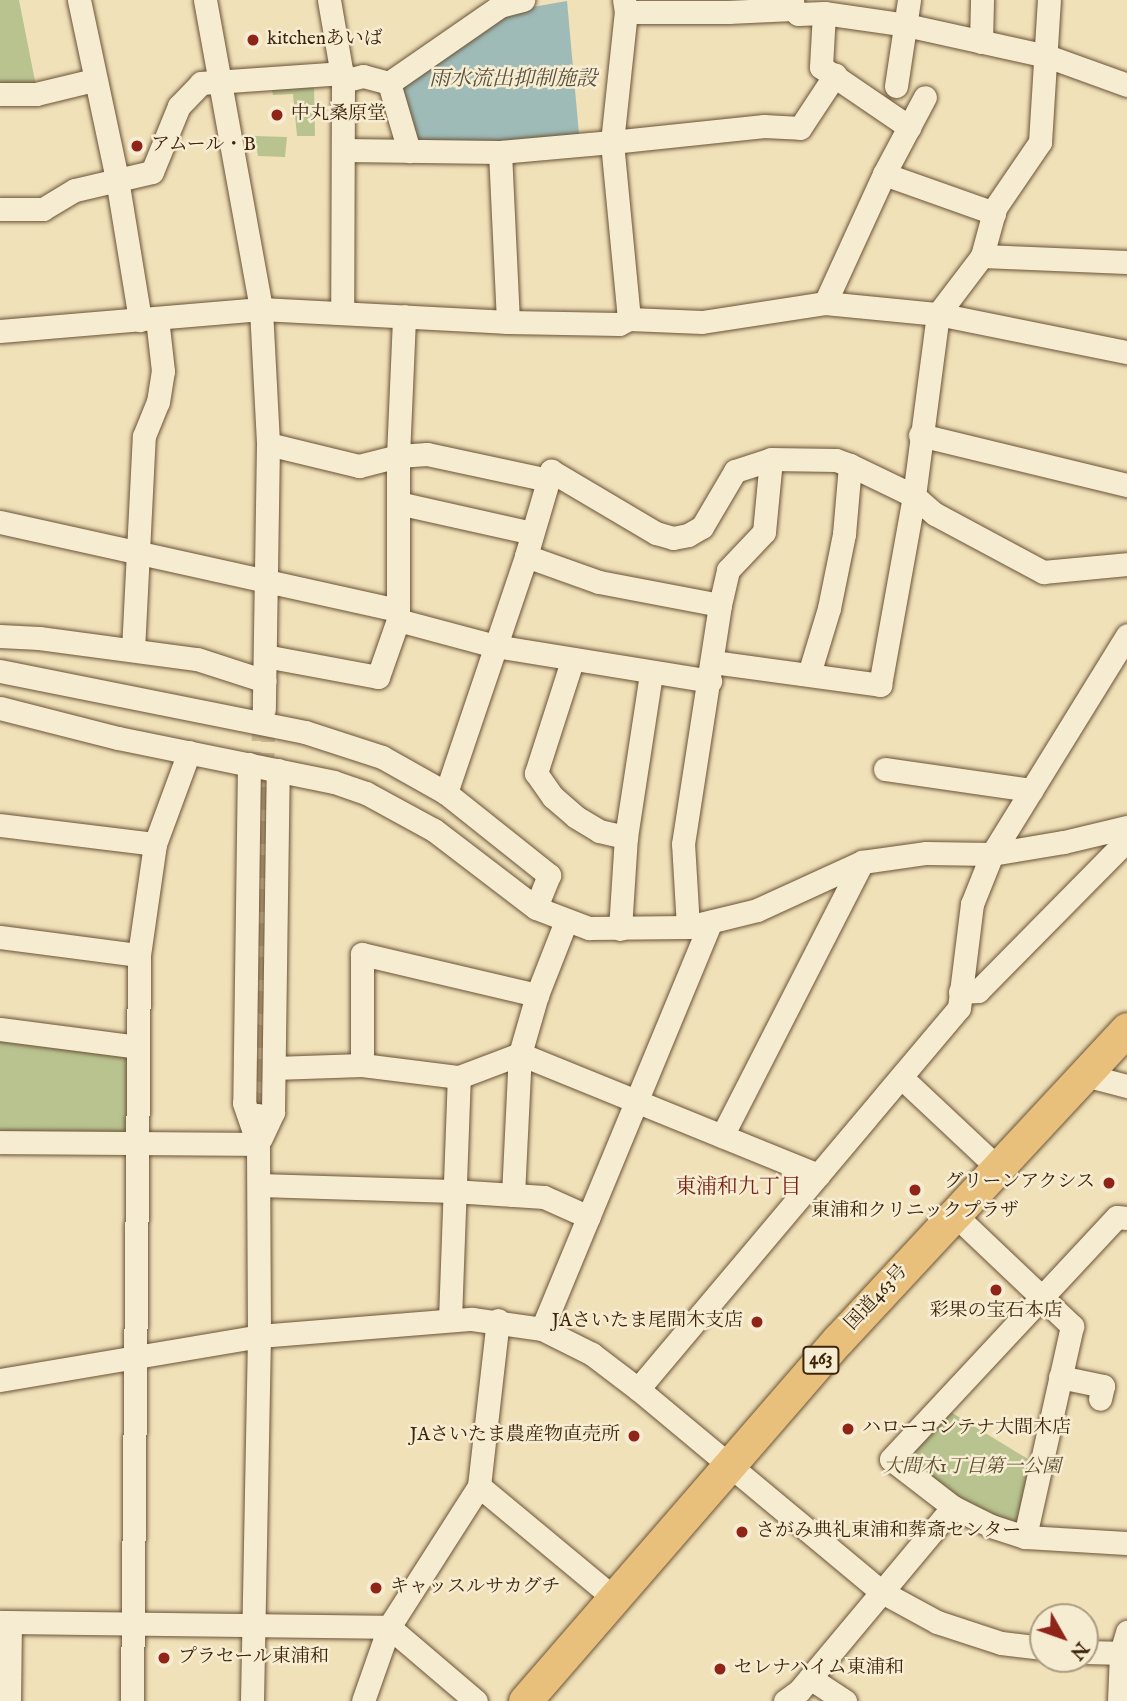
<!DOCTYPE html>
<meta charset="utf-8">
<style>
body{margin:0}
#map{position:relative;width:1127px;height:1701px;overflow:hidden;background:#f1e1b9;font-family:"IM FELL English","Noto Serif JP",serif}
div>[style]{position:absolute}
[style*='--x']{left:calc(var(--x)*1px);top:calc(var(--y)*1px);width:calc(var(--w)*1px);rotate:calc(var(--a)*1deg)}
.green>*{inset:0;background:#b9c390}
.water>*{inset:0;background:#9ebbb8}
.minor-tunnel>*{height:23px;margin-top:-11.5px;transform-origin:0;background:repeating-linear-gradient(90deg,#cdbb96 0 23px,transparent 0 34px)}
.roads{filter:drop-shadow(0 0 2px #6a5336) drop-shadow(0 0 2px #6a5336)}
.minor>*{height:23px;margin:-11.5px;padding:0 11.5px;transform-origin:11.5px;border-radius:11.5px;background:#f6ecd2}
.highway>*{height:33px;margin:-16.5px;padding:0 16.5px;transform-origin:16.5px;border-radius:16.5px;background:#e8c07c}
.dots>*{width:19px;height:19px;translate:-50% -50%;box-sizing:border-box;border:4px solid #f6ecd2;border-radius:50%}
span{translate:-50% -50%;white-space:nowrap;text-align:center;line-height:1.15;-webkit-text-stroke:5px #f6ecd2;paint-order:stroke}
.shield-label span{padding:2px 5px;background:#f6ecd2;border:2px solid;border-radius:5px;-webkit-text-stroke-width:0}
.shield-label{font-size:18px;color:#3d240a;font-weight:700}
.poi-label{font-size:19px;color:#3d240a}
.left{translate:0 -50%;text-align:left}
.right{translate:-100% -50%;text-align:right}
.street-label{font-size:19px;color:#3d240a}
.park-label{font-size:19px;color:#5c4c2c;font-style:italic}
.water-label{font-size:21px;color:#5a513e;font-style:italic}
.neighbourhood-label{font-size:21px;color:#7a1f14}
.north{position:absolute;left:1029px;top:1603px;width:70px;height:70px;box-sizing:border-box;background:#f6ecd2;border:2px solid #ac9c82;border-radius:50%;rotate:130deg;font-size:19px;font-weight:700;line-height:28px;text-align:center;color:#3d240a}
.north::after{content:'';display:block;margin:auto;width:24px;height:32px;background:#8f2418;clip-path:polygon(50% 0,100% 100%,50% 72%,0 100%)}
</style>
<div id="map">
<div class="green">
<i style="clip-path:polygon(0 0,19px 0,36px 86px,0 86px)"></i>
<i style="clip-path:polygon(314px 84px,315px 136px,297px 136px,293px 94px,273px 95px,271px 86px)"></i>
<i style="clip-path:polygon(255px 136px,287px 137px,285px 157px,258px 156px)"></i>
<i style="clip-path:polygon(0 1035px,127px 1050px,129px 1136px,0 1134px)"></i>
<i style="clip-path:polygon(949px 1411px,1033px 1462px,1016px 1527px,975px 1511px,906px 1462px,905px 1454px)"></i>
</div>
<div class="water">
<i style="clip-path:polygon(567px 1px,579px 134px,498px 142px,415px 140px,396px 86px,503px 12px)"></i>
</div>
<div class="minor-tunnel">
<i style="--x:258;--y:1115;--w:406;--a:-89.2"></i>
</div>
<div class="roads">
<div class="minor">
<i style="--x:79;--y:0;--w:183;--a:78"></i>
<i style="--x:117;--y:179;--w:143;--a:80.7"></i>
<i style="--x:205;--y:0;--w:314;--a:79.7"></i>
<i style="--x:261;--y:309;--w:135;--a:87"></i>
<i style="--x:268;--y:444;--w:265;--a:90.9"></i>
<i style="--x:329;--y:0;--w:82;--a:80.2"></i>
<i style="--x:343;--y:81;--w:231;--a:90.2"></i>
<i style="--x:792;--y:0;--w:9;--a:84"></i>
<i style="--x:793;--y:9;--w:7;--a:45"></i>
<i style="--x:798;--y:14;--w:26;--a:-2"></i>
<i style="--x:824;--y:13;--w:54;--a:93.2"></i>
<i style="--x:821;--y:67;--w:107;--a:34.3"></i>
<i style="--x:626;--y:12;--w:102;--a:0"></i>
<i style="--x:728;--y:12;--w:65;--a:-2.6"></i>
<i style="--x:824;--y:13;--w:83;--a:8.3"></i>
<i style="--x:906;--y:25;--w:144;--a:12.4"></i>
<i style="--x:1047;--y:56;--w:85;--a:19.9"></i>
<i style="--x:981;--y:42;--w:42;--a:-88.6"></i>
<i style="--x:343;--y:81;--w:21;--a:-14"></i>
<i style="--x:363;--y:76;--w:27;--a:15"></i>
<i style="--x:389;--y:83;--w:71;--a:73.6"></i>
<i style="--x:389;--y:83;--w:135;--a:-34.7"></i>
<i style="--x:500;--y:6;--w:24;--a:-15"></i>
<i style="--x:896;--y:86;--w:87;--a:-81.4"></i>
<i style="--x:0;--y:94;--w:36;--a:0"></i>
<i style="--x:36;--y:94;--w:60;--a:-13.6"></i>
<i style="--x:344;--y:150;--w:156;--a:0.7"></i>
<i style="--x:500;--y:152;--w:112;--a:-5.1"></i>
<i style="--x:612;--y:142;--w:131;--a:-83.9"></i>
<i style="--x:626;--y:12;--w:12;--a:-99"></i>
<i style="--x:500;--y:152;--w:170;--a:87.3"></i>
<i style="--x:884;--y:174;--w:117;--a:19.5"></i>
<i style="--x:0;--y:209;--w:43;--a:0"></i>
<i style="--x:43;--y:209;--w:37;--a:-31"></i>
<i style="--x:75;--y:190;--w:79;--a:-13.2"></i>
<i style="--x:152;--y:172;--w:71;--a:-67.8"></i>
<i style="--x:179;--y:106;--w:32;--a:-46"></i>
<i style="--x:201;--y:83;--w:142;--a:-4"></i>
<i style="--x:982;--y:256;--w:145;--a:2.4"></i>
<i style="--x:825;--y:303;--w:142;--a:-65.4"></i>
<i style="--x:884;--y:174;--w:87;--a:-62"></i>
<i style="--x:629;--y:319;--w:178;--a:-95.5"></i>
<i style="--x:612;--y:142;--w:153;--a:-6"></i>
<i style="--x:764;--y:126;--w:36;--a:3"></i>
<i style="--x:800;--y:128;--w:64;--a:-56.6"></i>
<i style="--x:0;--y:331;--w:262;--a:-4.8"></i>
<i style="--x:261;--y:309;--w:247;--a:3"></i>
<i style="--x:508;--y:322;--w:111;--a:1"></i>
<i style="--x:619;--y:324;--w:11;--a:-27"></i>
<i style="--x:629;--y:319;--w:73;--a:2.4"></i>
<i style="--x:702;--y:322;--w:124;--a:-8.8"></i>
<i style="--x:825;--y:303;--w:114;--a:5.6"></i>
<i style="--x:938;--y:314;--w:193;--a:11.4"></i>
<i style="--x:920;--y:435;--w:213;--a:13.6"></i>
<i style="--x:268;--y:444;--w:94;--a:13.6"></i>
<i style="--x:359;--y:466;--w:40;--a:-14.4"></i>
<i style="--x:398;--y:456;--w:29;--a:-4"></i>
<i style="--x:427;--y:454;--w:124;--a:12.1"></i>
<i style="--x:398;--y:503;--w:137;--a:12.6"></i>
<i style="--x:0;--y:522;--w:407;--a:12.5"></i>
<i style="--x:526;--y:556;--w:77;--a:19.6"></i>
<i style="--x:599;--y:582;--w:123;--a:10.8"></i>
<i style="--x:398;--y:620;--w:100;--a:15"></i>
<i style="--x:495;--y:646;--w:218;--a:9.2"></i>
<i style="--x:0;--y:636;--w:39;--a:3"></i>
<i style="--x:39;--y:638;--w:159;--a:7.6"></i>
<i style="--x:197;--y:659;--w:71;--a:17.9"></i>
<i style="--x:133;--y:650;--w:214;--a:-87.1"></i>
<i style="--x:144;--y:436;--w:37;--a:-68"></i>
<i style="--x:158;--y:402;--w:31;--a:-81"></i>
<i style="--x:163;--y:371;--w:53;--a:-96.5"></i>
<i style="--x:265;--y:656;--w:115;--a:10.5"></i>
<i style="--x:378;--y:677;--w:60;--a:-70.7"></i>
<i style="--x:398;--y:620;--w:164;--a:-90"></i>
<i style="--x:398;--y:456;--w:140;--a:-87.5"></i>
<i style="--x:572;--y:661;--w:118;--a:107.8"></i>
<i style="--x:536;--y:773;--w:29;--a:55"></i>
<i style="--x:553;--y:797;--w:30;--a:41"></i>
<i style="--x:576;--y:817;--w:27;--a:31"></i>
<i style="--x:599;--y:831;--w:28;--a:13"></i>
<i style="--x:713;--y:662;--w:169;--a:7.8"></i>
<i style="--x:880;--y:685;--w:192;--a:-79.8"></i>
<i style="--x:914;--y:496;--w:184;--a:-82.5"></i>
<i style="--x:938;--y:314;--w:73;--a:-52.8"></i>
<i style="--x:982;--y:256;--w:50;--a:-74.8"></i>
<i style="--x:995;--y:208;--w:80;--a:-55.7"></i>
<i style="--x:1040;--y:142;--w:142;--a:-86.4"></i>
<i style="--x:0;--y:671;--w:311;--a:11.3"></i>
<i style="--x:305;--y:732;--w:81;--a:18"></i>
<i style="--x:382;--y:757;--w:73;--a:29.4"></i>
<i style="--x:446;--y:793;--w:132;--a:38.5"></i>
<i style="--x:549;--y:875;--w:35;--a:112"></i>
<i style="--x:809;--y:674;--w:69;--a:-73.1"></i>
<i style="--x:829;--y:608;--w:76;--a:-78.5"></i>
<i style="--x:844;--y:534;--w:69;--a:-85"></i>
<i style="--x:850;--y:465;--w:71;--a:25.8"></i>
<i style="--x:914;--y:496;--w:28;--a:41"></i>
<i style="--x:935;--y:514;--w:123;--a:28.2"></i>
<i style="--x:1043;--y:572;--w:84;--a:-5.4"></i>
<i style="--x:0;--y:708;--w:122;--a:14.3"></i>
<i style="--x:118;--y:738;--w:220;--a:11.5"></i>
<i style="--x:334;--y:782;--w:34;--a:19"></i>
<i style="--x:366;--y:793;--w:77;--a:28.6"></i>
<i style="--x:434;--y:830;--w:128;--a:37.4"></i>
<i style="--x:536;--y:908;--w:57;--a:20.7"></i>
<i style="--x:589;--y:928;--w:99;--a:-0.6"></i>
<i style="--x:688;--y:927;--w:71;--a:-13.8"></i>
<i style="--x:757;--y:910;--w:115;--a:-24.6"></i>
<i style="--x:862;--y:862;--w:65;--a:-8"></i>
<i style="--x:926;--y:853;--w:66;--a:0.9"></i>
<i style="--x:992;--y:854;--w:73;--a:-9.5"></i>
<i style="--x:1064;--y:842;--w:65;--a:-13.4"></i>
<i style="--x:249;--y:764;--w:339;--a:90.8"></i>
<i style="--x:244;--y:1103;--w:34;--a:71"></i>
<i style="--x:885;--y:769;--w:148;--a:8.2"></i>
<i style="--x:446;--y:793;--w:250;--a:-71.3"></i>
<i style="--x:526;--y:556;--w:89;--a:-73.6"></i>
<i style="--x:551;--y:471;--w:122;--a:30.6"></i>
<i style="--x:656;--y:533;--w:18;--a:16"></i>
<i style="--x:673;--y:538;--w:15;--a:-11"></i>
<i style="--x:688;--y:535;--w:16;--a:-30"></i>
<i style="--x:702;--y:527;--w:65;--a:-59.5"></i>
<i style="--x:735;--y:471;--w:38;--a:-18"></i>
<i style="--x:771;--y:459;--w:65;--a:0.9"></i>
<i style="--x:836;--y:460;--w:15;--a:20"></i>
<i style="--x:0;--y:825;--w:156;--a:7"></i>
<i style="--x:688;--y:927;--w:83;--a:-93.4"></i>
<i style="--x:683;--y:844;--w:242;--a:-81.2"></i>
<i style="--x:720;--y:605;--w:36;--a:-77"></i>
<i style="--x:728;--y:570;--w:52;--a:-46.5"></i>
<i style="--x:764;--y:532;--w:73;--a:-84.5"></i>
<i style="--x:620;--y:929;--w:92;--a:-86.3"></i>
<i style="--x:626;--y:837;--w:166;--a:-81.3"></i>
<i style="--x:0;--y:937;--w:140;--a:7.4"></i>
<i style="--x:960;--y:992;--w:18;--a:-3"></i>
<i style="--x:978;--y:991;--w:212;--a:-45.4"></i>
<i style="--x:0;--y:1029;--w:139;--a:7.4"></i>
<i style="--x:362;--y:1065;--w:111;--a:-90"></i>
<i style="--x:362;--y:954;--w:180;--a:13.2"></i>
<i style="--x:274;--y:1068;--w:88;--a:-2"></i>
<i style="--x:362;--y:1065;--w:98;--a:7.1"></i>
<i style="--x:459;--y:1077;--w:65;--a:-20.7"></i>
<i style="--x:520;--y:1054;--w:322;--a:22.1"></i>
<i style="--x:1085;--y:1075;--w:43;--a:14.7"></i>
<i style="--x:902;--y:1078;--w:132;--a:43.2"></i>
<i style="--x:722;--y:1136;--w:308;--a:-62.9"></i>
<i style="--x:261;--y:1138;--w:29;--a:-65"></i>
<i style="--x:273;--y:1112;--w:342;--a:-89.2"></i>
<i style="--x:0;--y:1142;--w:258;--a:0.4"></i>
<i style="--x:259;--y:1185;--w:194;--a:1.8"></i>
<i style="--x:453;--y:1191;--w:91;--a:3.8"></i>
<i style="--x:544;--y:1197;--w:49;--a:24"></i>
<i style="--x:513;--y:1195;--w:141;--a:-87.2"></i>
<i style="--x:520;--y:1054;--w:61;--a:-73.9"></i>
<i style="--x:537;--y:995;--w:79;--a:-68.6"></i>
<i style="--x:954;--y:1214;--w:163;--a:43.5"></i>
<i style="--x:1072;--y:1326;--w:216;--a:102.6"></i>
<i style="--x:450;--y:1319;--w:242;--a:-87.9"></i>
<i style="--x:542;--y:1329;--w:441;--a:-67.5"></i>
<i style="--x:1060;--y:1377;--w:44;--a:11.8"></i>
<i style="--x:1103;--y:1386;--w:13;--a:103"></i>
<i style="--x:0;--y:1380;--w:263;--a:-9.6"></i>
<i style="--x:259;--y:1336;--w:214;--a:-4.6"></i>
<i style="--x:472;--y:1319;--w:71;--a:8.1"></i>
<i style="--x:542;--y:1329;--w:56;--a:26.6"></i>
<i style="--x:592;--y:1354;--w:58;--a:37.3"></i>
<i style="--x:638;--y:1389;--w:317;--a:39.8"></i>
<i style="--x:882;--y:1592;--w:63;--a:28.6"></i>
<i style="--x:937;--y:1622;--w:67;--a:18.2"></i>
<i style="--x:1001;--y:1643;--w:42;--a:6.8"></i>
<i style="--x:638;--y:1389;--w:498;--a:-49.9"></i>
<i style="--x:959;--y:1008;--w:105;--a:-82.9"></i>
<i style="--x:972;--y:904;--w:54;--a:-68.2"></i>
<i style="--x:992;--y:854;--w:257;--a:-58.3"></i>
<i style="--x:479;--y:1486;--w:175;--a:39.7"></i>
<i style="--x:953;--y:1507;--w:78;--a:-142.3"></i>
<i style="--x:891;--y:1459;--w:331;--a:-47"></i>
<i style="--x:1117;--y:1217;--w:10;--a:6"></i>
<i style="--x:0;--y:1622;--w:389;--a:0.7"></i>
<i style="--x:389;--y:1627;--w:114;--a:40.4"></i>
<i style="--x:1085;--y:1652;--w:42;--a:1.4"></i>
<i style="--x:810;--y:1678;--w:42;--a:33.3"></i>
<i style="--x:9;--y:1701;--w:78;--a:-89.3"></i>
<i style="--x:132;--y:1701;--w:746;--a:-89.46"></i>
<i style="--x:139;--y:955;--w:112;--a:-81.8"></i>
<i style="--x:155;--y:844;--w:98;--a:-69.7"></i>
<i style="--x:252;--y:1701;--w:365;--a:-88.9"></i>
<i style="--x:259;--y:1336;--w:221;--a:-90.3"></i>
<i style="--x:363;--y:1701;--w:78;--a:-70.6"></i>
<i style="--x:389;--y:1627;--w:167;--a:-57.4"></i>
<i style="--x:479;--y:1486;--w:167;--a:-83.5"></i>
<i style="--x:785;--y:1701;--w:17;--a:-36"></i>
<i style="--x:799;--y:1691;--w:240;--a:-50.1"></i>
<i style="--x:953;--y:1507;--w:42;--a:26.6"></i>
<i style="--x:991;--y:1526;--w:36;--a:18"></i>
<i style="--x:1025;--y:1537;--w:102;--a:3.4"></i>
<i style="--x:1119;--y:1701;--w:48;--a:-87.6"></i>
<i style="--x:1121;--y:1653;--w:22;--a:-74"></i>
</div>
<div class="highway">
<i style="--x:525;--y:1701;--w:479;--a:-49.1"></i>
<i style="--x:839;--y:1339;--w:423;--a:-47.1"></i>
</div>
</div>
<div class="dots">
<i style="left:253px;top:40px;background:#8f2418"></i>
<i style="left:277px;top:115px;background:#8f2418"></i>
<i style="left:137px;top:146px;background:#8f2418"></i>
<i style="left:1109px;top:1183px;background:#8f2418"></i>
<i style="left:915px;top:1190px;background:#8f2418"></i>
<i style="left:996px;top:1290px;background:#8f2418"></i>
<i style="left:757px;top:1322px;background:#8f2418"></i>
<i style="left:848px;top:1429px;background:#8f2418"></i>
<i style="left:634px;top:1436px;background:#8f2418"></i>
<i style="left:742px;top:1532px;background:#8f2418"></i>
<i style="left:376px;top:1588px;background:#8f2418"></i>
<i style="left:164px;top:1658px;background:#8f2418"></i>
<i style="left:720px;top:1669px;background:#8f2418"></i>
</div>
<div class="shield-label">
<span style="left:821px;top:1360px">463</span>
</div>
<div class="poi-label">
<span class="left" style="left:267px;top:40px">kitchenあいば</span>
<span class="left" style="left:291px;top:115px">中丸桑原堂</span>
<span class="left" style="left:151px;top:146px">アムール・B</span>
<span class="right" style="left:1095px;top:1183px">グリーンアクシス</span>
<span style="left:915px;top:1212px">東浦和クリニックプラザ</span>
<span style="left:996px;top:1312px">彩果の宝石本店</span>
<span class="right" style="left:743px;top:1322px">JAさいたま尾間木支店</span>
<span class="left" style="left:862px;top:1429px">ハローコンテナ大間木店</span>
<span class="right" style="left:620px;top:1436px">JAさいたま農産物直売所</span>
<span class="left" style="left:756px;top:1532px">さがみ典礼東浦和葬斎センター</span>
<span class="left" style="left:390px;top:1588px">キャッスルサカグチ</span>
<span class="left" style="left:178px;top:1658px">プラセール東浦和</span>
<span class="left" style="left:734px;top:1669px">セレナハイム東浦和</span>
</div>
<div class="street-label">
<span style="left:877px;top:1298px;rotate:-47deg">国道463号</span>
</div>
<div class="park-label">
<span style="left:972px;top:1468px">大間木1丁目第一公園</span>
</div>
<div class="water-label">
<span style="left:513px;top:80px">雨水流出抑制施設</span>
</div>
<div class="neighbourhood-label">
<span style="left:738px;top:1188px">東浦和九丁目</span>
</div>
<div class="north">N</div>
</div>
